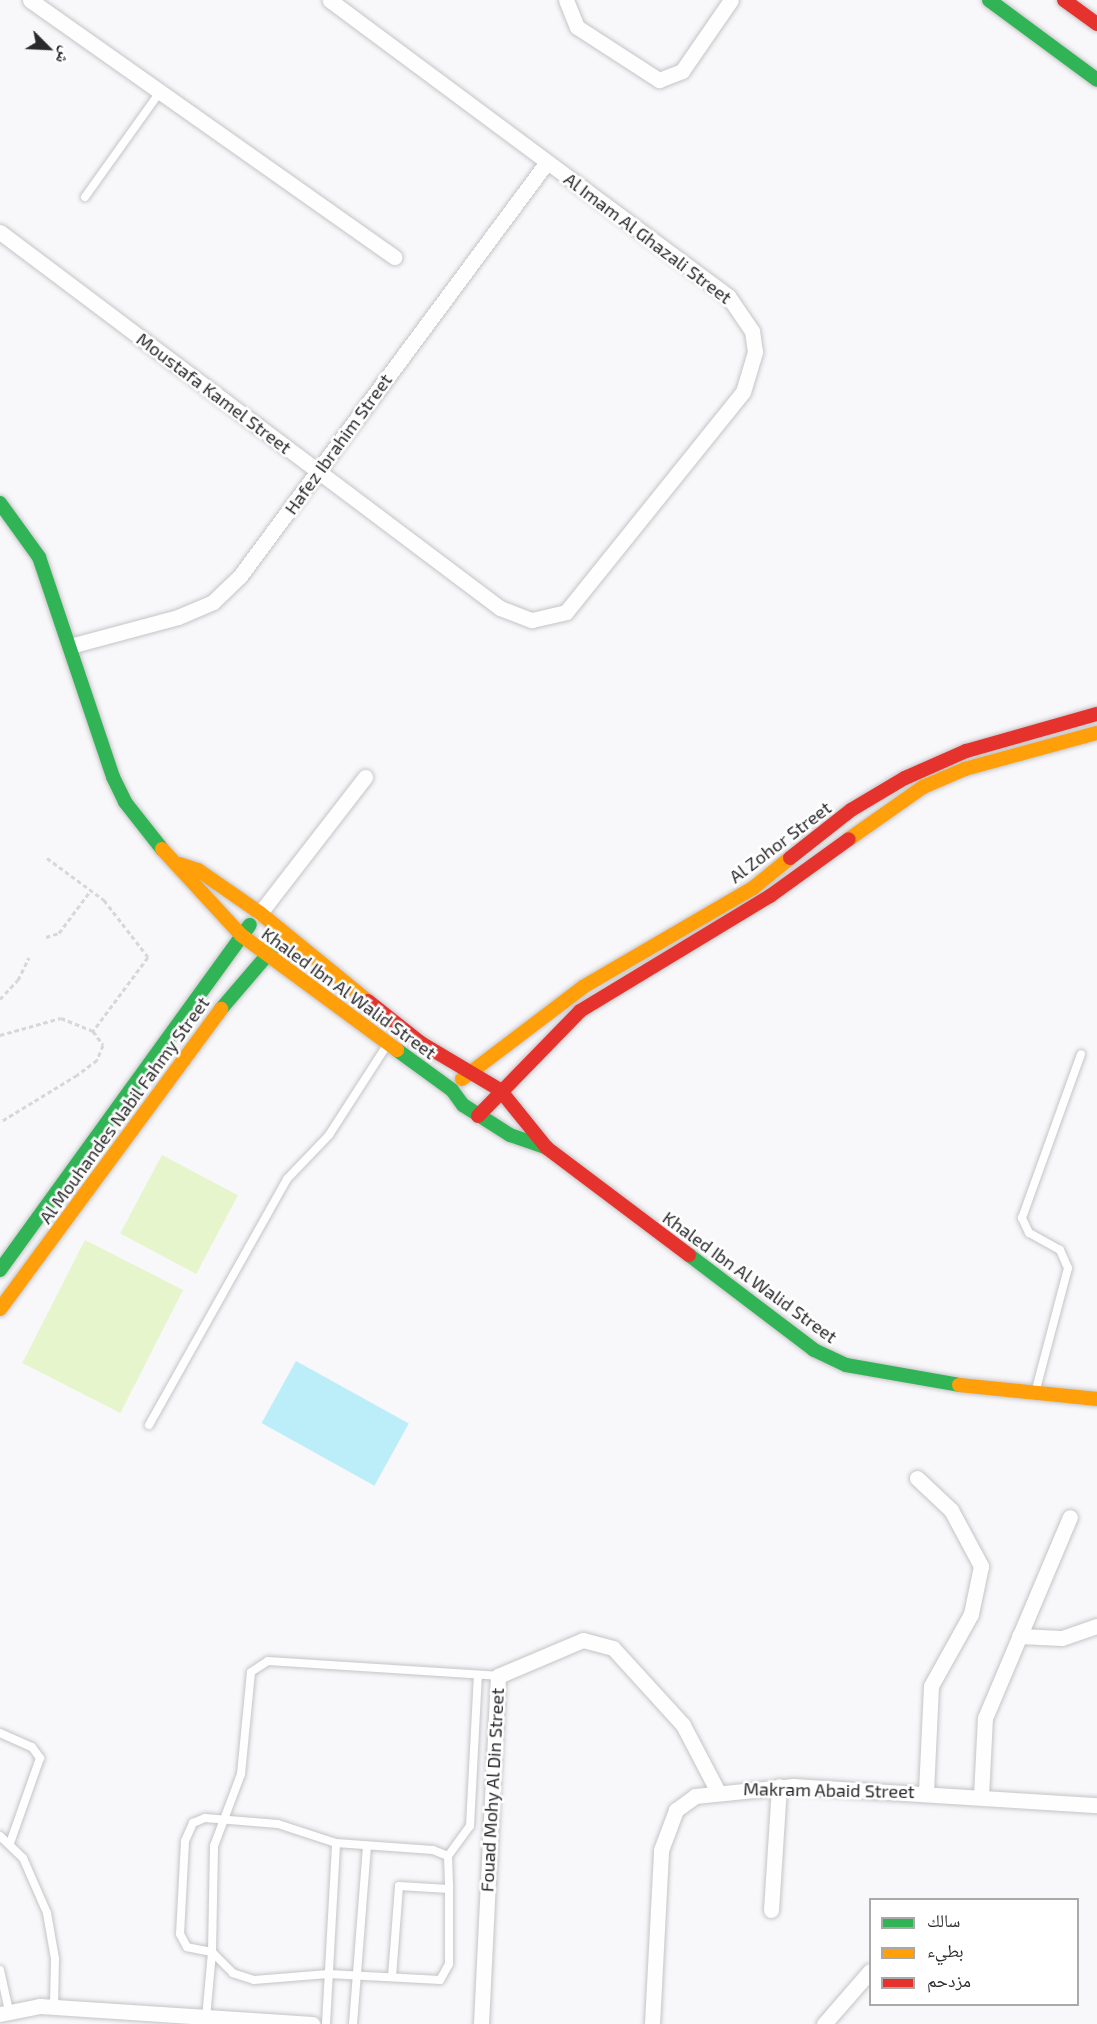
<!DOCTYPE html>
<meta charset="utf-8">
<style>
body{margin:0}
#map{position:relative;width:1097px;height:2024px;overflow:hidden;background:#f8f7fa;font-family:"Exo 2","Noto Naskh Arabic",sans-serif}
div>[style]{position:absolute}
[style*='--x']{left:calc(var(--x)*1px);top:calc(var(--y)*1px);width:calc(var(--w)*1px);rotate:calc(var(--a)*1deg)}
.green>*{inset:0;background:#e7f5cd;transform-origin:0 0}
.water>*{inset:0;background:#bceefa;transform-origin:0 0}
.path>*{height:3px;margin-top:-1.5px;transform-origin:0;background:repeating-linear-gradient(90deg,#d7d7d8 0 4.5px,transparent 0 7.5px)}
.roads{filter:drop-shadow(0 0 2px #c5c4c6) drop-shadow(0 0 2px #c5c4c6)}
.lane>*{height:8px;margin:-4px;padding:0 4px;transform-origin:4px;border-radius:4px;background:#fefefe}
.street>*{height:15px;margin:-7.5px;padding:0 7.5px;transform-origin:7.5px;border-radius:7.5px;background:#fefefe}
.fast>*{height:14px;margin:-7px;padding:0 7px;transform-origin:7px;border-radius:7px;background:#30b455}
.slow>*{height:14px;margin:-7px;padding:0 7px;transform-origin:7px;border-radius:7px;background:#ff9f0a}
.jam>*{height:14px;margin:-7px;padding:0 7px;transform-origin:7px;border-radius:7px;background:#e5322d}
span{translate:-50% -50%;white-space:nowrap;text-align:center;line-height:1.15;-webkit-text-stroke:5px #fff;paint-order:stroke}
.street-label{font-size:18px;color:#2a292b}
.legend{position:absolute;left:869px;top:1898px;width:210px;height:108px;box-sizing:border-box;background:#fff;border:2px solid #aaa9aa;margin:0;padding:8px 10px;list-style:none;font-size:18px;color:#2a292b}
.legend li{display:flex;align-items:center;gap:12px;height:30px}
.legend b{width:30px;border:2px solid #aaa9aa}
.north{position:absolute;left:18px;top:18px;width:60px;height:60px;-webkit-text-stroke:4px #fff;paint-order:stroke;rotate:114deg;font-size:16px;font-weight:700;line-height:24px;text-align:center;color:#2a292b}
.north::after{content:'';display:block;margin:auto;width:21px;height:27px;background:#2a292b;clip-path:polygon(50% 0,100% 100%,50% 72%,0 100%)}
</style>
<div id="map">
<div class="green">
<i style="left:162px;top:1155px;width:86px;height:89px;rotate:28deg"></i>
<i style="left:85px;top:1240px;width:110px;height:138px;rotate:27deg"></i>
</div>
<div class="water">
<i style="left:296px;top:1361px;width:129px;height:71px;rotate:29deg"></i>
</div>
<div class="path">
<i style="--x:47;--y:858;--w:71;--a:36.4"></i>
<i style="--x:104;--y:900;--w:72;--a:52.3"></i>
<i style="--x:148;--y:957;--w:92;--a:126.6"></i>
<i style="--x:46;--y:937;--w:14;--a:-17"></i>
<i style="--x:59;--y:933;--w:54;--a:-53.3"></i>
<i style="--x:0;--y:999;--w:26;--a:-47"></i>
<i style="--x:18;--y:980;--w:25;--a:-64"></i>
<i style="--x:0;--y:1035;--w:63;--a:-15.6"></i>
<i style="--x:61;--y:1018;--w:35;--a:22"></i>
<i style="--x:93;--y:1031;--w:17;--a:54"></i>
<i style="--x:103;--y:1045;--w:16;--a:112"></i>
<i style="--x:97;--y:1060;--w:25;--a:143"></i>
<i style="--x:77;--y:1075;--w:90;--a:148.6"></i>
</div>
<div class="roads">
<div class="lane">
<i style="--x:85;--y:197;--w:129;--a:-54.5"></i>
<i style="--x:1035;--y:1393;--w:129;--a:-75.2"></i>
<i style="--x:1068;--y:1268;--w:20;--a:-114"></i>
<i style="--x:1060;--y:1250;--w:35;--a:-151"></i>
<i style="--x:1029;--y:1233;--w:17;--a:-115"></i>
<i style="--x:1022;--y:1218;--w:174;--a:-70.2"></i>
<i style="--x:149;--y:1425;--w:282;--a:-60.7"></i>
<i style="--x:287;--y:1179;--w:61;--a:-46.3"></i>
<i style="--x:329;--y:1135;--w:107;--a:-57.2"></i>
<i style="--x:0;--y:1733;--w:35;--a:24"></i>
<i style="--x:32;--y:1747;--w:14;--a:54"></i>
<i style="--x:40;--y:1758;--w:90;--a:109.4"></i>
<i style="--x:0;--y:1836;--w:32;--a:44"></i>
<i style="--x:23;--y:1858;--w:60;--a:66.4"></i>
<i style="--x:47;--y:1913;--w:47;--a:80.1"></i>
<i style="--x:55;--y:1959;--w:48;--a:91.2"></i>
<i style="--x:448;--y:1856;--w:37;--a:-54"></i>
<i style="--x:470;--y:1826;--w:151;--a:-87"></i>
<i style="--x:0;--y:1970;--w:42;--a:77.6"></i>
<i style="--x:392;--y:1977;--w:91;--a:-85.6"></i>
<i style="--x:399;--y:1886;--w:50;--a:3.4"></i>
<i style="--x:449;--y:1889;--w:75;--a:90"></i>
<i style="--x:449;--y:1964;--w:18;--a:119"></i>
<i style="--x:440;--y:1980;--w:112;--a:-176.9"></i>
<i style="--x:328;--y:1974;--w:74;--a:175.4"></i>
<i style="--x:254;--y:1980;--w:22;--a:-162"></i>
<i style="--x:233;--y:1973;--w:30;--a:-135"></i>
<i style="--x:212;--y:1952;--w:106;--a:-88.9"></i>
<i style="--x:214;--y:1846;--w:77;--a:-69.4"></i>
<i style="--x:241;--y:1774;--w:102;--a:-84.4"></i>
<i style="--x:251;--y:1672;--w:20;--a:-33"></i>
<i style="--x:268;--y:1661;--w:230;--a:3.7"></i>
<i style="--x:206;--y:2018;--w:66;--a:-84.8"></i>
<i style="--x:212;--y:1952;--w:25;--a:-169"></i>
<i style="--x:187;--y:1947;--w:15;--a:-118"></i>
<i style="--x:180;--y:1934;--w:93;--a:-86.9"></i>
<i style="--x:185;--y:1841;--w:20;--a:-66"></i>
<i style="--x:193;--y:1823;--w:13;--a:-23"></i>
<i style="--x:205;--y:1818;--w:73;--a:4.7"></i>
<i style="--x:278;--y:1824;--w:61;--a:18.1"></i>
<i style="--x:336;--y:1843;--w:97;--a:4.1"></i>
<i style="--x:433;--y:1850;--w:16;--a:22"></i>
<i style="--x:448;--y:1856;--w:33;--a:88"></i>
<i style="--x:326;--y:2024;--w:181;--a:-86.8"></i>
<i style="--x:353;--y:2024;--w:179;--a:-85.5"></i>
</div>
<div class="street">
<i style="--x:30;--y:0;--w:446;--a:35.2"></i>
<i style="--x:566;--y:0;--w:29;--a:68"></i>
<i style="--x:577;--y:27;--w:98;--a:32.9"></i>
<i style="--x:659;--y:80;--w:25;--a:-21"></i>
<i style="--x:682;--y:71;--w:86;--a:-55.4"></i>
<i style="--x:0;--y:232;--w:626;--a:36.94"></i>
<i style="--x:500;--y:608;--w:34;--a:21"></i>
<i style="--x:532;--y:620;--w:35;--a:-13"></i>
<i style="--x:566;--y:612;--w:282;--a:-51.2"></i>
<i style="--x:743;--y:392;--w:42;--a:-73.3"></i>
<i style="--x:755;--y:352;--w:21;--a:-98"></i>
<i style="--x:752;--y:331;--w:42;--a:-124.4"></i>
<i style="--x:728;--y:296;--w:496;--a:-143.4"></i>
<i style="--x:70;--y:646;--w:112;--a:-15"></i>
<i style="--x:178;--y:617;--w:38;--a:-23"></i>
<i style="--x:213;--y:602;--w:37;--a:-44"></i>
<i style="--x:240;--y:576;--w:515;--a:-53.44"></i>
<i style="--x:260;--y:913;--w:172;--a:-52.3"></i>
<i style="--x:917;--y:1478;--w:47;--a:43.3"></i>
<i style="--x:951;--y:1510;--w:64;--a:61.8"></i>
<i style="--x:981;--y:1566;--w:49;--a:101.8"></i>
<i style="--x:971;--y:1614;--w:82;--a:119.1"></i>
<i style="--x:931;--y:1686;--w:107;--a:92.7"></i>
<i style="--x:1019;--y:1636;--w:43;--a:2.7"></i>
<i style="--x:1062;--y:1638;--w:37;--a:-19"></i>
<i style="--x:981;--y:1796;--w:78;--a:-87.1"></i>
<i style="--x:985;--y:1718;--w:218;--a:-67.1"></i>
<i style="--x:771;--y:1910;--w:124;--a:-86.3"></i>
<i style="--x:0;--y:2014;--w:41;--a:-11.3"></i>
<i style="--x:40;--y:2006;--w:273;--a:3.8"></i>
<i style="--x:481;--y:2024;--w:348;--a:-87.2"></i>
<i style="--x:498;--y:1676;--w:92;--a:-23"></i>
<i style="--x:583;--y:1640;--w:31;--a:15"></i>
<i style="--x:613;--y:1648;--w:104;--a:47.7"></i>
<i style="--x:683;--y:1725;--w:73;--a:62.4"></i>
<i style="--x:652;--y:2024;--w:174;--a:-87"></i>
<i style="--x:661;--y:1850;--w:43;--a:-69.4"></i>
<i style="--x:676;--y:1810;--w:24;--a:-36"></i>
<i style="--x:695;--y:1796;--w:99;--a:-5.8"></i>
<i style="--x:793;--y:1786;--w:305;--a:3.6"></i>
<i style="--x:824;--y:2024;--w:70;--a:-49"></i>
</div>
<div class="fast">
<i style="--x:989;--y:0;--w:134;--a:36.5"></i>
<i style="--x:0;--y:503;--w:67;--a:54.2"></i>
<i style="--x:39;--y:557;--w:232;--a:71.4"></i>
<i style="--x:113;--y:777;--w:28;--a:64"></i>
<i style="--x:125;--y:802;--w:60;--a:51.8"></i>
<i style="--x:221;--y:1009;--w:83;--a:-49.4"></i>
<i style="--x:397;--y:1050;--w:68;--a:36"></i>
<i style="--x:452;--y:1090;--w:19;--a:54"></i>
<i style="--x:463;--y:1105;--w:56;--a:32.6"></i>
<i style="--x:510;--y:1135;--w:39;--a:19"></i>
<i style="--x:689;--y:1255;--w:157;--a:37.2"></i>
<i style="--x:814;--y:1350;--w:35;--a:25"></i>
<i style="--x:846;--y:1365;--w:115;--a:10"></i>
<i style="--x:0;--y:1270;--w:426;--a:-54.1"></i>
</div>
<div class="slow">
<i style="--x:849;--y:839;--w:90;--a:-35.1"></i>
<i style="--x:923;--y:787;--w:46;--a:-23.2"></i>
<i style="--x:965;--y:769;--w:137;--a:-15.3"></i>
<i style="--x:162;--y:849;--w:117;--a:47.4"></i>
<i style="--x:241;--y:935;--w:194;--a:36.4"></i>
<i style="--x:179;--y:864;--w:20;--a:18"></i>
<i style="--x:198;--y:870;--w:75;--a:34.7"></i>
<i style="--x:260;--y:913;--w:139;--a:39.2"></i>
<i style="--x:462;--y:1079;--w:152;--a:-37.2"></i>
<i style="--x:583;--y:987;--w:197;--a:-30.2"></i>
<i style="--x:753;--y:888;--w:48;--a:-39"></i>
<i style="--x:0;--y:1309;--w:373;--a:-53.6"></i>
<i style="--x:959;--y:1385;--w:139;--a:5.8"></i>
</div>
<div class="jam">
<i style="--x:1064;--y:0;--w:41;--a:36"></i>
<i style="--x:790;--y:858;--w:78;--a:-38.2"></i>
<i style="--x:851;--y:810;--w:63;--a:-30.7"></i>
<i style="--x:905;--y:778;--w:67;--a:-23.9"></i>
<i style="--x:966;--y:751;--w:136;--a:-15.8"></i>
<i style="--x:368;--y:1001;--w:68;--a:38.4"></i>
<i style="--x:421;--y:1043;--w:92;--a:30.7"></i>
<i style="--x:500;--y:1090;--w:75;--a:51"></i>
<i style="--x:547;--y:1148;--w:178;--a:37"></i>
<i style="--x:478;--y:1116;--w:146;--a:-45.8"></i>
<i style="--x:580;--y:1011;--w:222;--a:-31.2"></i>
<i style="--x:770;--y:896;--w:97;--a:-35.8"></i>
</div>
</div>
<div class="street-label">
<span style="left:648px;top:238px;rotate:37deg">Al Imam Al Ghazali Street</span>
<span style="left:214px;top:393px;rotate:37deg">Moustafa Kamel Street</span>
<span style="left:338px;top:444px;rotate:-54deg">Hafez Ibrahim Street</span>
<span style="left:780px;top:842px;rotate:-37deg">Al Zohor Street</span>
<span style="left:349px;top:993px;rotate:36deg">Khaled Ibn Al Walid Street</span>
<span style="left:124px;top:1110px;rotate:-54deg">Al Mouhandes Nabil Fahmy Street</span>
<span style="left:750px;top:1277px;rotate:36deg">Khaled Ibn Al Walid Street</span>
<span style="left:492px;top:1790px;rotate:-87deg">Fouad Mohy Al Din Street</span>
<span style="left:829px;top:1790px;rotate:1deg">Makram Abaid Street</span>
</div>
<ul class="legend">
<li><b style="height:8px;background:#30b455"></b>سالك</li>
<li><b style="height:8px;background:#ff9f0a"></b>بطيء</li>
<li><b style="height:8px;background:#e5322d"></b>مزدحم</li>
</ul>
<div class="north">ش</div>
</div>
